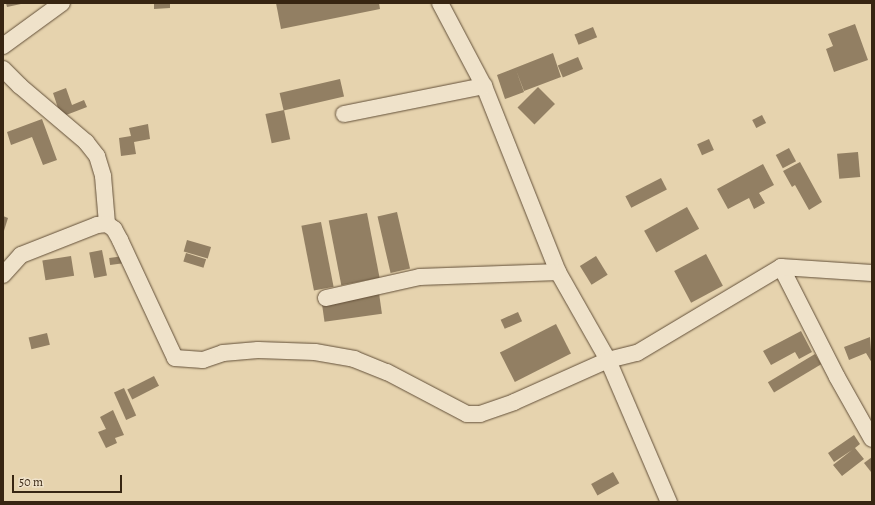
<!DOCTYPE html>
<style>
body{margin:0}
#map{position:relative;width:875px;height:505px;overflow:hidden;background:#e6d3ae;font-family:Alegreya,serif}
div>[style]{position:absolute}
[style*='--x']{left:calc(var(--x)*1px);top:calc(var(--y)*1px);width:calc(var(--w)*1px);rotate:calc(var(--a)*1deg)}
.building>*{inset:0;background:#927f63;transform-origin:0 0}
.roads{filter:drop-shadow(0 0 1px #635039) drop-shadow(0 0 1px #635039)}
.street>*{height:16px;margin:-8px;padding:0 8px;transform-origin:8px;border-radius:8px;background:#efe2ca}
span{translate:-50% -50%;white-space:nowrap;text-align:center;line-height:1.15;-webkit-text-stroke:3px #efe2ca;paint-order:stroke}
.frame{position:absolute;inset:0;border:4px solid #372512;pointer-events:none}
.scale{position:absolute;left:12px;top:475px;width:110px;height:18px;box-sizing:border-box;border:2px solid #372512;border-top:0;padding-left:5px;font-size:12px;line-height:14px;white-space:nowrap;color:#372512;-webkit-text-stroke:3px #efe2ca;paint-order:stroke}
</style>
<div id="map">
<div class="building">
<i style="clip-path:polygon(6px 3px,21px 3px,21px 4px,7px 7px)"></i>
<i style="clip-path:polygon(154px 3px,170px 3px,170px 8px,154px 9px)"></i>
<i style="clip-path:polygon(276px 3px,379px 3px,380px 9px,281px 29px)"></i>
<i style="clip-path:polygon(855px 24px,868px 60px,834px 72px,826px 49px,833px 46px,828px 34px)"></i>
<i style="left:593px;top:27px;width:11px;height:20px;rotate:68deg"></i>
<i style="clip-path:polygon(553px 53px,561px 77px,524px 91px,516px 70px,524px 92px,505px 99px,497px 75px)"></i>
<i style="left:578px;top:57px;width:13px;height:22px;rotate:67deg"></i>
<i style="left:340px;top:79px;width:18px;height:62px;rotate:77deg"></i>
<i style="left:538px;top:87px;width:24px;height:29px;rotate:45deg"></i>
<i style="clip-path:polygon(66px 88px,72px 105px,84px 100px,87px 107px,61px 117px,53px 93px)"></i>
<i style="left:284px;top:110px;width:30px;height:19px;rotate:78deg"></i>
<i style="left:762px;top:115px;width:9px;height:11px;rotate:63deg"></i>
<i style="clip-path:polygon(42px 119px,57px 160px,43px 165px,32px 137px,11px 145px,7px 132px)"></i>
<i style="clip-path:polygon(148px 124px,150px 139px,134px 142px,136px 154px,121px 156px,119px 138px,131px 136px,129px 128px)"></i>
<i style="left:709px;top:139px;width:12px;height:13px;rotate:66deg"></i>
<i style="left:789px;top:148px;width:15px;height:15px;rotate:62deg"></i>
<i style="left:858px;top:152px;width:25px;height:21px;rotate:85deg"></i>
<i style="clip-path:polygon(800px 162px,822px 202px,809px 210px,795px 185px,792px 187px,783px 171px)"></i>
<i style="clip-path:polygon(763px 164px,774px 185px,759px 193px,765px 203px,754px 209px,749px 198px,728px 209px,717px 189px)"></i>
<i style="left:661px;top:178px;width:13px;height:40px;rotate:63deg"></i>
<i style="left:687px;top:207px;width:25px;height:49px;rotate:61deg"></i>
<i style="left:397px;top:212px;width:58px;height:20px;rotate:77deg"></i>
<i style="left:367px;top:213px;width:66px;height:39px;rotate:79deg"></i>
<i style="clip-path:polygon(3px 216px,8px 218px,3px 234px)"></i>
<i style="left:321px;top:222px;width:66px;height:20px;rotate:79deg"></i>
<i style="left:187px;top:240px;width:25px;height:12px;rotate:16deg"></i>
<i style="left:102px;top:250px;width:26px;height:13px;rotate:79deg"></i>
<i style="left:186px;top:253px;width:21px;height:9px;rotate:17deg"></i>
<i style="left:706px;top:254px;width:36px;height:36px;rotate:62deg"></i>
<i style="left:71px;top:256px;width:20px;height:29px;rotate:81deg"></i>
<i style="left:124px;top:256px;width:7px;height:15px;rotate:82deg"></i>
<i style="left:596px;top:256px;width:22px;height:19px;rotate:58deg"></i>
<i style="left:379px;top:293px;width:21px;height:58px;rotate:82deg"></i>
<i style="left:518px;top:312px;width:10px;height:19px;rotate:66deg"></i>
<i style="left:556px;top:324px;width:33px;height:63px;rotate:63deg"></i>
<i style="clip-path:polygon(801px 331px,812px 352px,799px 359px,795px 352px,771px 365px,763px 351px)"></i>
<i style="left:47px;top:333px;width:12px;height:19px;rotate:76deg"></i>
<i style="clip-path:polygon(870px 337px,872px 363px,866px 353px,849px 360px,844px 347px)"></i>
<i style="left:815px;top:354px;width:12px;height:55px;rotate:59deg"></i>
<i style="left:154px;top:376px;width:11px;height:30px;rotate:63deg"></i>
<i style="left:124px;top:388px;width:30px;height:11px;rotate:66deg"></i>
<i style="clip-path:polygon(113px 410px,124px 435px,115px 438px,117px 443px,106px 448px,98px 432px,106px 429px,100px 417px)"></i>
<i style="clip-path:polygon(854px 435px,860px 444px,855px 448px,864px 459px,842px 476px,833px 465px,852px 450px,834px 462px,828px 453px)"></i>
<i style="clip-path:polygon(872px 457px,872px 471px,871px 472px,864px 463px)"></i>
<i style="left:613px;top:472px;width:13px;height:25px;rotate:61deg"></i>
</div>
<div class="roads">
<div class="street">
<i style="--x:440;--y:3;--w:94;--a:62.1"></i>
<i style="--x:484;--y:86;--w:200;--a:68.3"></i>
<i style="--x:558;--y:272;--w:101;--a:60.4"></i>
<i style="--x:608;--y:360;--w:155;--a:66.8"></i>
<i style="--x:3;--y:46;--w:73;--a:-36.1"></i>
<i style="--x:3;--y:69;--w:24;--a:45"></i>
<i style="--x:20;--y:86;--w:87;--a:40.3"></i>
<i style="--x:86;--y:142;--w:18;--a:52"></i>
<i style="--x:97;--y:156;--w:21;--a:73"></i>
<i style="--x:103;--y:176;--w:48;--a:85.2"></i>
<i style="--x:344;--y:114;--w:143;--a:-11.3"></i>
<i style="--x:781;--y:267;--w:123;--a:63"></i>
<i style="--x:837;--y:377;--w:71;--a:60.6"></i>
<i style="--x:3;--y:275;--w:27;--a:-48"></i>
<i style="--x:21;--y:255;--w:82;--a:-21.5"></i>
<i style="--x:97;--y:225;--w:10;--a:-6"></i>
<i style="--x:107;--y:224;--w:9;--a:36"></i>
<i style="--x:114;--y:229;--w:13;--a:61"></i>
<i style="--x:120;--y:240;--w:130;--a:65"></i>
<i style="--x:175;--y:358;--w:28;--a:4"></i>
<i style="--x:203;--y:360;--w:21;--a:-19"></i>
<i style="--x:223;--y:353;--w:35;--a:-5"></i>
<i style="--x:258;--y:350;--w:57;--a:2"></i>
<i style="--x:315;--y:352;--w:40;--a:10"></i>
<i style="--x:354;--y:359;--w:35;--a:22"></i>
<i style="--x:387;--y:372;--w:90;--a:27.7"></i>
<i style="--x:467;--y:414;--w:13;--a:0"></i>
<i style="--x:480;--y:414;--w:36;--a:-19"></i>
<i style="--x:514;--y:402;--w:103;--a:-24.1"></i>
<i style="--x:608;--y:360;--w:30;--a:-14"></i>
<i style="--x:637;--y:353;--w:168;--a:-30.8"></i>
<i style="--x:781;--y:267;--w:91;--a:3.8"></i>
<i style="--x:326;--y:298;--w:96;--a:-12.6"></i>
<i style="--x:420;--y:277;--w:138;--a:-2.1"></i>
</div>
</div>
<div class="frame"></div>
<div class="scale">50 m</div>
</div>
